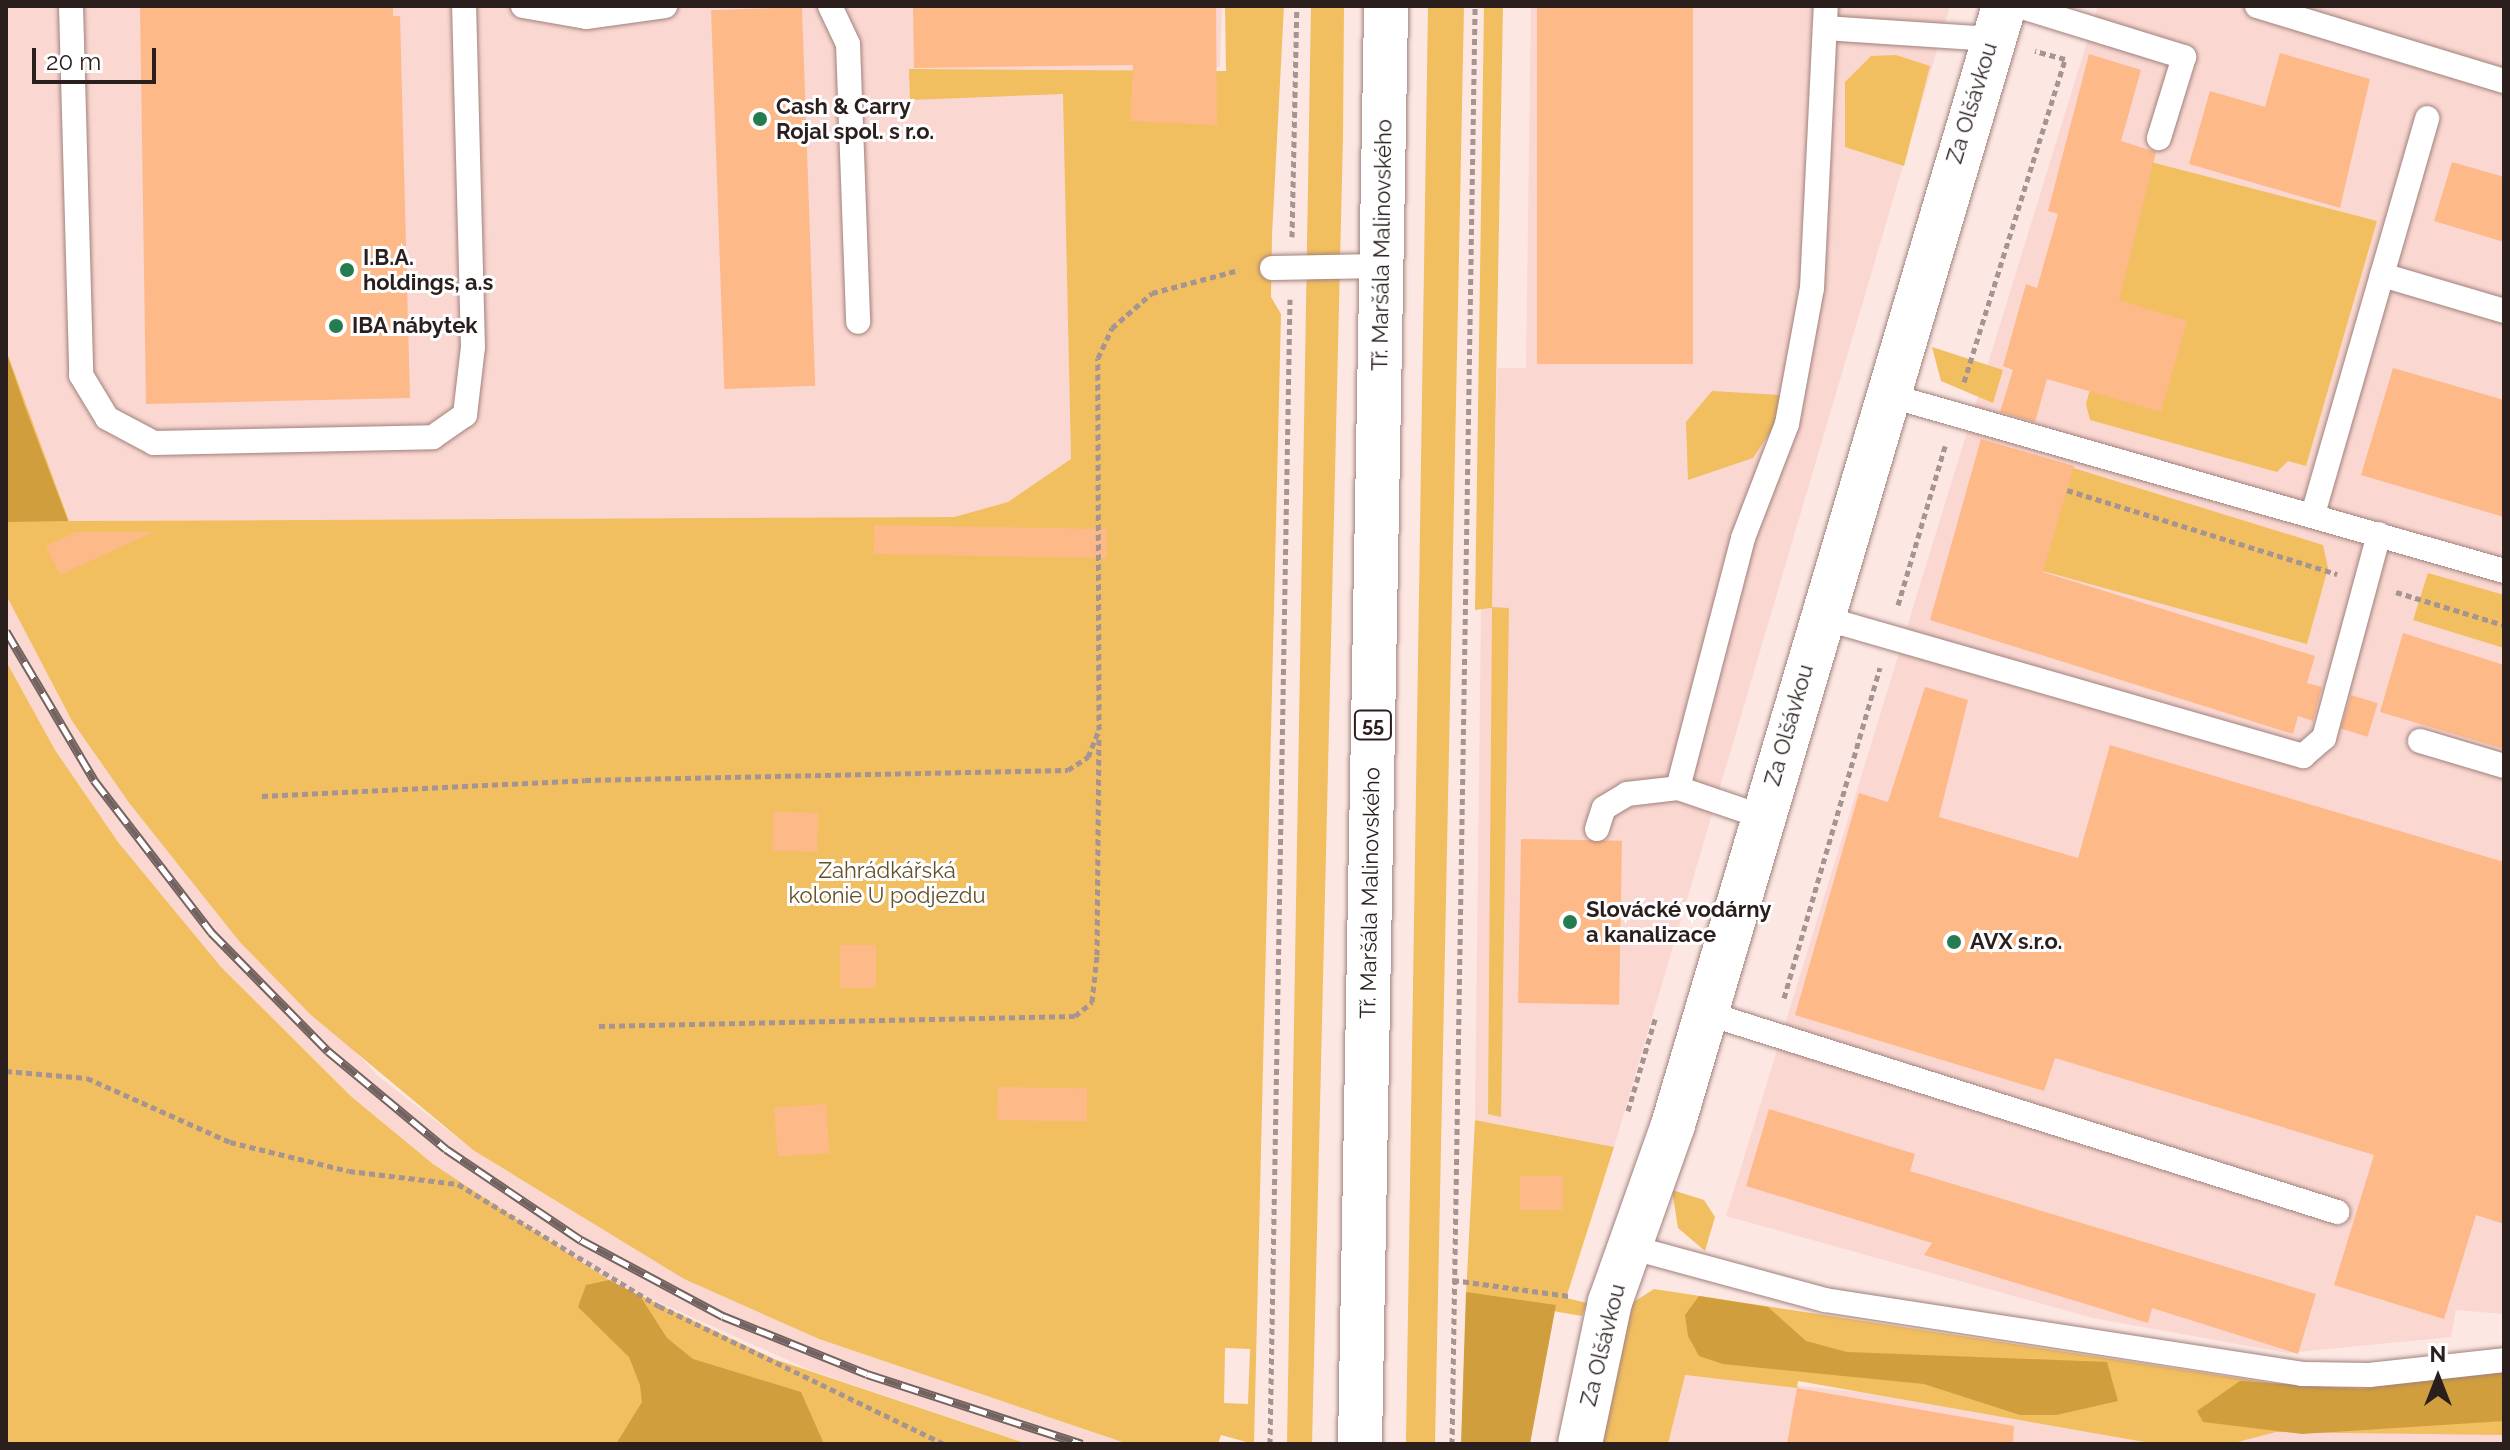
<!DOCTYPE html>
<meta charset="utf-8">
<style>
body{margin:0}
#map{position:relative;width:2510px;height:1450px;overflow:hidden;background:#fce7e3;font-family:Raleway,sans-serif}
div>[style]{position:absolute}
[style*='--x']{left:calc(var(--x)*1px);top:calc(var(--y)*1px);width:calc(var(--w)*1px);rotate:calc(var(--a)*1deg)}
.built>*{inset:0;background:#fad7d1}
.green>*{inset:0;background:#f1be60}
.forest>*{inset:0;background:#d09e3c}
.building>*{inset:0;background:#feb989;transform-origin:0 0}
.path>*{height:5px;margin-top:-2.5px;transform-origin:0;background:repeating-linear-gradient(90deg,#a59491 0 6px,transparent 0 10px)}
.roads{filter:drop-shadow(0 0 2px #a1817c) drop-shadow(0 0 2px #a1817c)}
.service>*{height:24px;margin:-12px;padding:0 12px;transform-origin:12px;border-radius:12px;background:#fff}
.minor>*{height:44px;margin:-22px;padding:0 22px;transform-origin:22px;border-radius:22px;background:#fff}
.primary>*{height:44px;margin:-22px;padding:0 22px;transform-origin:22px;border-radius:22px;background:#fff}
.rail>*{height:9px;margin-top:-4.5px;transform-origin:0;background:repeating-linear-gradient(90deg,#fff 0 18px,#726360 0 36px);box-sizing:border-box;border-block:2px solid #726360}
.dots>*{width:22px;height:22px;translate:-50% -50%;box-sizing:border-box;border:4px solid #fff;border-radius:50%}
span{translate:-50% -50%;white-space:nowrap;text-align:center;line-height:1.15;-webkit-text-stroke:6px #fff;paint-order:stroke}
.shield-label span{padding:2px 6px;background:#fff;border:2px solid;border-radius:6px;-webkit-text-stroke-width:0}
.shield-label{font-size:20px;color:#2b1f1d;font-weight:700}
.street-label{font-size:22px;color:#2b1f1d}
.poi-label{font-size:22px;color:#2b1f1d;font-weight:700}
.left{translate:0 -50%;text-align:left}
.park-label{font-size:22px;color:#644f27}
.frame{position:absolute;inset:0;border:8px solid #2b1f1d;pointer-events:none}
.north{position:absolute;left:2398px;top:1338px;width:80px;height:80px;-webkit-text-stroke:6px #fff;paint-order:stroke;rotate:0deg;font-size:22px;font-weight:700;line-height:32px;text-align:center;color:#2b1f1d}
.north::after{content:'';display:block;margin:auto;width:28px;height:36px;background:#2b1f1d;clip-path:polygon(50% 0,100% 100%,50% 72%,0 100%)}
.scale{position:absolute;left:32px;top:48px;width:124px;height:36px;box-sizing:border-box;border:4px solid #2b1f1d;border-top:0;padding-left:10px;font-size:24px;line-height:28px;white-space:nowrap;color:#2b1f1d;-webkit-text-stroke:6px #fff;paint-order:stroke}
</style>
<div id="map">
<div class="built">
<i style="clip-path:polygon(6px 6px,1222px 6px,1220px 67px,1064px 74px,1071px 460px,1008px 502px,954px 517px,68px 521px,6px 350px)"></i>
<i style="clip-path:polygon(1531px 6px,1950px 6px,1614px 1147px,1475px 1120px,1481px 610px,1492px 608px,1497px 368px,1526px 368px)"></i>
<i style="clip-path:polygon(2098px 6px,2504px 6px,2504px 1314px,2456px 1310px,2451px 1337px,2287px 1353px,2093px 1318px,1726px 1216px)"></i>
<i style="clip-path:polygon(6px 595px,72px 721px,176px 860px,378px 1076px,473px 1150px,684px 1279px,819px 1339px,1128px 1444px,1028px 1444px,810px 1370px,609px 1280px,433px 1164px,353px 1097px,221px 967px,118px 842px,55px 750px,6px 661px)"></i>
<i style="clip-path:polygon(1684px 1375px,2302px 1434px,2504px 1421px,2504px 1444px,1668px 1444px)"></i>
</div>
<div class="green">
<i style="clip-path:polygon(evenodd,1225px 6px,1284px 6px,1272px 235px,1271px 297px,1281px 314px,1254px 1444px,1221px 1435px,1218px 1444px,1128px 1444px,819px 1339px,684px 1279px,473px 1150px,311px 1015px,239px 941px,130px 804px,72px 721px,6px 595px,6px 350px,69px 521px,954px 517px,1008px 502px,1071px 459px,1063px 94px,910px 100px,909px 69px,1226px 71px,1225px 6px,1225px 1348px,1250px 1349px,1248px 1404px,1224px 1403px,1225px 1348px)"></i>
<i style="clip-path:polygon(1311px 6px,1344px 6px,1343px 136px,1312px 1444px,1287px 1444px)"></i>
<i style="clip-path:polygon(1428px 6px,1464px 6px,1435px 1444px,1406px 1444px)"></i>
<i style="clip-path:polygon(1484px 6px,1503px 6px,1492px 607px,1509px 608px,1501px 1117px,1488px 1114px,1492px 608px,1475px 610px)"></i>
<i style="clip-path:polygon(1896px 55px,1930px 66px,1904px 166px,1845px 147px,1845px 82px,1871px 56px)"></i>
<i style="clip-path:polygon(2151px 162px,2377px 221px,2306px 466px,2288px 461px,2277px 472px,2090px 420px,2086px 404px)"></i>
<i style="clip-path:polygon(1932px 347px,2003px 370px,1993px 403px,1941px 381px)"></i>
<i style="clip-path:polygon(1712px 391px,1781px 395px,1773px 428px,1753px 458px,1688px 480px,1686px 422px)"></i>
<i style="clip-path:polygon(2067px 466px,2323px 545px,2328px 568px,2307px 644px,2039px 570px)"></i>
<i style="clip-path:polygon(2428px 573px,2504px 595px,2504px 648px,2413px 620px)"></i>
<i style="clip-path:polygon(6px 661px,55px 750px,118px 842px,221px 967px,352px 1097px,433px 1164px,609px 1280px,660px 1305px,774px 1359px,1028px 1444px,6px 1444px)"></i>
<i style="clip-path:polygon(1475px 1120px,1614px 1147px,1566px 1298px,1587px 1303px,1582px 1316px,1466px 1296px)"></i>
<i style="clip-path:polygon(1672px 1190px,1704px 1200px,1715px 1217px,1705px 1251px,1678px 1228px)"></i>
<i style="clip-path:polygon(1654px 1289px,2315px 1390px,2504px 1371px,2504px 1435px,2276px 1432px,2230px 1444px,2156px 1444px,1798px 1381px,1797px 1388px,1685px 1375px,1668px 1444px,1600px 1444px,1629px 1305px)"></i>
</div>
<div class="forest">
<i style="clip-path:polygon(6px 351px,24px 404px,68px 521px,6px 522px)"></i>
<i style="clip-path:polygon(609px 1280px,640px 1296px,667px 1338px,693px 1359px,801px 1392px,824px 1444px,616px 1444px,642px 1402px,640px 1385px,629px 1357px,578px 1307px,586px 1285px)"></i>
<i style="clip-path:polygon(1466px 1292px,1556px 1305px,1530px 1444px,1461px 1444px)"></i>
<i style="clip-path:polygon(1699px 1296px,1768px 1307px,1806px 1341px,1847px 1352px,2107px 1362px,2118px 1401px,2056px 1415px,2020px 1415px,1924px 1384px,1723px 1364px,1699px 1356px,1688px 1336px,1685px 1315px)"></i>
<i style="clip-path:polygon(2504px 1371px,2504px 1421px,2302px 1434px,2203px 1422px,2197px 1411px,2240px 1381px,2361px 1389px)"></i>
</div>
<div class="building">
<i style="clip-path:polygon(140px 6px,393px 6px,393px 16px,400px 16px,410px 398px,146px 404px)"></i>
<i style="clip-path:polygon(913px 6px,1216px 6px,1217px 125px,1130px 121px,1133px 65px,914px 68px)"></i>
<i style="left:1537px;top:6px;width:156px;height:358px"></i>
<i style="left:802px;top:7px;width:379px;height:91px;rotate:88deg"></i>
<i style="clip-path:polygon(2280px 53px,2370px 79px,2340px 208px,2189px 164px,2210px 91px,2265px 107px)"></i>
<i style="clip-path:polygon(2089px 54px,2141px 70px,2121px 141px,2156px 152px,2119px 300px,2187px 321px,2161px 412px,2047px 379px,2035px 422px,2000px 412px,2013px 370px,2003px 366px,2026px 284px,2037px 288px,2058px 214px,2048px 211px)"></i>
<i style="clip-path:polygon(2452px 162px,2504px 177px,2504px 242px,2434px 221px)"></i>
<i style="clip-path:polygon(2393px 368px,2504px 400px,2504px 517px,2361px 475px)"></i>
<i style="clip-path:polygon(1981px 439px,2074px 466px,2043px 572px,2315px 656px,2307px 683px,2322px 687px,2313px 721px,2298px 716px,2293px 734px,1930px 620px)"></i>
<i style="left:874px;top:525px;width:233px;height:29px;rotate:1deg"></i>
<i style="clip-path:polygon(76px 532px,153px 532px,60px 575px,46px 546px)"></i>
<i style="clip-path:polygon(2403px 633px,2504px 665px,2504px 749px,2380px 712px)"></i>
<i style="clip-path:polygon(1925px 687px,1968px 700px,1939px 817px,2078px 858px,2110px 745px,2504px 862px,2504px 1224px,2476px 1215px,2444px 1319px,2334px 1285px,2374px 1155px,2055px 1058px,2044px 1091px,1795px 1015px,1859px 793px,1888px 802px)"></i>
<i style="left:2351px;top:695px;width:28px;height:35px;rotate:17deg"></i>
<i style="left:773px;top:812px;width:45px;height:39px;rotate:1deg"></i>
<i style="left:1521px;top:839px;width:101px;height:164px;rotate:1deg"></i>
<i style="left:840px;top:945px;width:36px;height:43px"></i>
<i style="left:998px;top:1087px;width:89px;height:33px;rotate:1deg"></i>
<i style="left:826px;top:1104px;width:49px;height:52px;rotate:86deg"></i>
<i style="clip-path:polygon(1769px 1109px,1915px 1154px,1910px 1171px,2316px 1294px,2298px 1354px,2152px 1308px,2148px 1323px,1924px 1255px,1932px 1243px,1746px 1186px)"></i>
<i style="left:1520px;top:1176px;width:43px;height:34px"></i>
<i style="clip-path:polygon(1797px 1388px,2014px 1426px,2013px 1444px,1787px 1444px)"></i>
</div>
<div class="path">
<i style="--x:1292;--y:237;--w:231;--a:-88.8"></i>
<i style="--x:1964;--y:382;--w:338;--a:-72.6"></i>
<i style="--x:2065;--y:59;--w:31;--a:-165"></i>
<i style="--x:2067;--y:490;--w:283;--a:17.3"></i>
<i style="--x:2396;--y:592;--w:113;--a:17"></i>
<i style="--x:1898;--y:605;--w:166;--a:-73.5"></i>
<i style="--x:262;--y:796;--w:323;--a:-2.8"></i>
<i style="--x:585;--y:780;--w:483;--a:-1.2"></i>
<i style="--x:1068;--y:770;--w:24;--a:-33"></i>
<i style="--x:1088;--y:757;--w:29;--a:-68"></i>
<i style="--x:1099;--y:730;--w:372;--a:-90.2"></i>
<i style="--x:1098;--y:358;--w:33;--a:-65"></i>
<i style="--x:1112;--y:328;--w:53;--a:-41.2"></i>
<i style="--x:1152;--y:293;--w:90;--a:-14.8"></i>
<i style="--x:1784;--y:998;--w:344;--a:-73.8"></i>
<i style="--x:599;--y:1026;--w:476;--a:-1.2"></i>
<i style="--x:1075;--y:1016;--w:22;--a:-39"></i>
<i style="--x:1092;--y:1002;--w:47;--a:-83.9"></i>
<i style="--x:1097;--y:955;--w:220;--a:-89.5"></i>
<i style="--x:6;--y:1071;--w:81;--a:4.9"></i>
<i style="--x:87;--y:1078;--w:157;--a:24.1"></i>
<i style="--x:230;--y:1142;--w:122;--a:13.7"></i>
<i style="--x:349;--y:1171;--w:110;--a:6.8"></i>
<i style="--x:458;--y:1184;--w:235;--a:31.3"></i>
<i style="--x:659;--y:1306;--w:318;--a:25.8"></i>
<i style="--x:1628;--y:1111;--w:99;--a:-73.6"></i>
<i style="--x:1453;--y:1280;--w:117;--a:7.9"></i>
<i style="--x:1270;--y:1444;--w:1145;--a:-89"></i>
<i style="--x:1452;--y:1444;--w:1438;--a:-89.08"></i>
</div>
<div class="roads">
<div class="service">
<i style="--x:71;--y:6;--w:369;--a:88.4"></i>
<i style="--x:81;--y:375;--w:50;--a:58.8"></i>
<i style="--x:107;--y:418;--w:53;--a:28"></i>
<i style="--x:154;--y:443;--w:279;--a:-1.2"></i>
<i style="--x:433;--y:437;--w:39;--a:-35"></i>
<i style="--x:465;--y:415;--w:68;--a:-83.3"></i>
<i style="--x:473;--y:347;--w:341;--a:-91.5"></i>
<i style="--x:523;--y:6;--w:64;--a:9.9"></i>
<i style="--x:586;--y:17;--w:80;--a:-7.9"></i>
<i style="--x:830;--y:6;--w:42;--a:64.7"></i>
<i style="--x:848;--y:44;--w:278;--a:87.9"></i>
<i style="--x:2019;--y:6;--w:173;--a:17.2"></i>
<i style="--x:2184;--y:57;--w:85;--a:107.2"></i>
<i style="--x:2257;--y:6;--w:258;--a:16.9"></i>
<i style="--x:1825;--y:28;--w:166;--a:3.8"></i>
<i style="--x:1272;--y:268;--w:109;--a:-1.1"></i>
<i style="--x:2382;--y:275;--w:127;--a:16.4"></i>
<i style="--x:1884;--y:394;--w:645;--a:15.93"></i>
<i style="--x:2313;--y:514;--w:412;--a:-73.9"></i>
<i style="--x:1820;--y:617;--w:503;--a:16.06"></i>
<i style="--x:2303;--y:756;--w:28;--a:-41"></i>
<i style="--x:2324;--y:738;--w:211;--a:-74.9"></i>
<i style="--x:2420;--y:741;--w:88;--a:16.6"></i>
<i style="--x:1763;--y:817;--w:90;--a:-161.2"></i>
<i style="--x:1678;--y:788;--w:258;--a:-75.4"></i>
<i style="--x:1743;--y:538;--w:122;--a:-68.9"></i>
<i style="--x:1787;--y:424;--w:138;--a:-79.6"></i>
<i style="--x:1812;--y:288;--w:282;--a:-87.2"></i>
<i style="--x:1597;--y:829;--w:22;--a:-72"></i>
<i style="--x:1604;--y:808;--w:27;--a:-31"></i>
<i style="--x:1627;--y:794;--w:51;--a:-6.7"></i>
<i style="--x:1706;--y:1013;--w:662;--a:17.5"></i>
<i style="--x:1630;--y:1247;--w:202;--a:15.2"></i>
<i style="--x:1825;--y:1300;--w:483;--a:8.8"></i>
<i style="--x:2302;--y:1374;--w:67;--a:0.9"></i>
<i style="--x:2369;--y:1375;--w:136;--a:-6.3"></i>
</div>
<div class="minor">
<i style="--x:1580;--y:1444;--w:145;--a:-78.1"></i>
<i style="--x:1610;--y:1302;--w:188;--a:-70.4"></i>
<i style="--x:1673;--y:1125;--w:1167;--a:-73.52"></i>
</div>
<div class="primary">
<i style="--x:1360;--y:1444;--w:1438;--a:-88.96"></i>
</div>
</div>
<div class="rail">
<i style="--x:6;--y:631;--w:173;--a:59.4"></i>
<i style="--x:94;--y:780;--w:192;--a:52.4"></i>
<i style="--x:211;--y:932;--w:167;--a:45.5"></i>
<i style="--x:328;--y:1051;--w:153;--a:39.7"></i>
<i style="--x:446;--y:1149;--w:163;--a:34"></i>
<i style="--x:581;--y:1240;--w:161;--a:28.2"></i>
<i style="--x:723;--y:1316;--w:155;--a:21.9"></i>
<i style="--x:867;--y:1374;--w:226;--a:18"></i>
</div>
<div class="dots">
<i style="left:760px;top:119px;background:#247c50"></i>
<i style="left:347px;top:270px;background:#247c50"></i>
<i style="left:336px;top:326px;background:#247c50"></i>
<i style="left:1570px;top:922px;background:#247c50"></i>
<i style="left:1954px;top:942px;background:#247c50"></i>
</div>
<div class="shield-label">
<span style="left:1373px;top:725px">55</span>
</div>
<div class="street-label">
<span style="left:1972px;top:103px;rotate:-73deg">Za Olšávkou</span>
<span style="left:1382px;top:245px;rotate:-89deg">Tř. Maršála Malinovského</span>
<span style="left:1789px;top:725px;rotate:-74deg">Za Olšávkou</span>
<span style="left:1370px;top:893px;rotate:-89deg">Tř. Maršála Malinovského</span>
<span style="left:1603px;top:1345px;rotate:-76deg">Za Olšávkou</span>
</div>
<div class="poi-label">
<span class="left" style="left:776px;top:119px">Cash &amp; Carry<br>Rojal spol. s r.o.</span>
<span class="left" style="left:363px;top:270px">I.B.A.<br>holdings, a.s</span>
<span class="left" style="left:352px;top:326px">IBA nábytek</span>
<span class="left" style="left:1586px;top:922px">Slovácké vodárny<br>a kanalizace</span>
<span class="left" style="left:1970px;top:942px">AVX s.r.o.</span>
</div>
<div class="park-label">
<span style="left:887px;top:883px">Zahrádkářská<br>kolonie U podjezdu</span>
</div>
<div class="frame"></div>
<div class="north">N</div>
<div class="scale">20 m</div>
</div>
